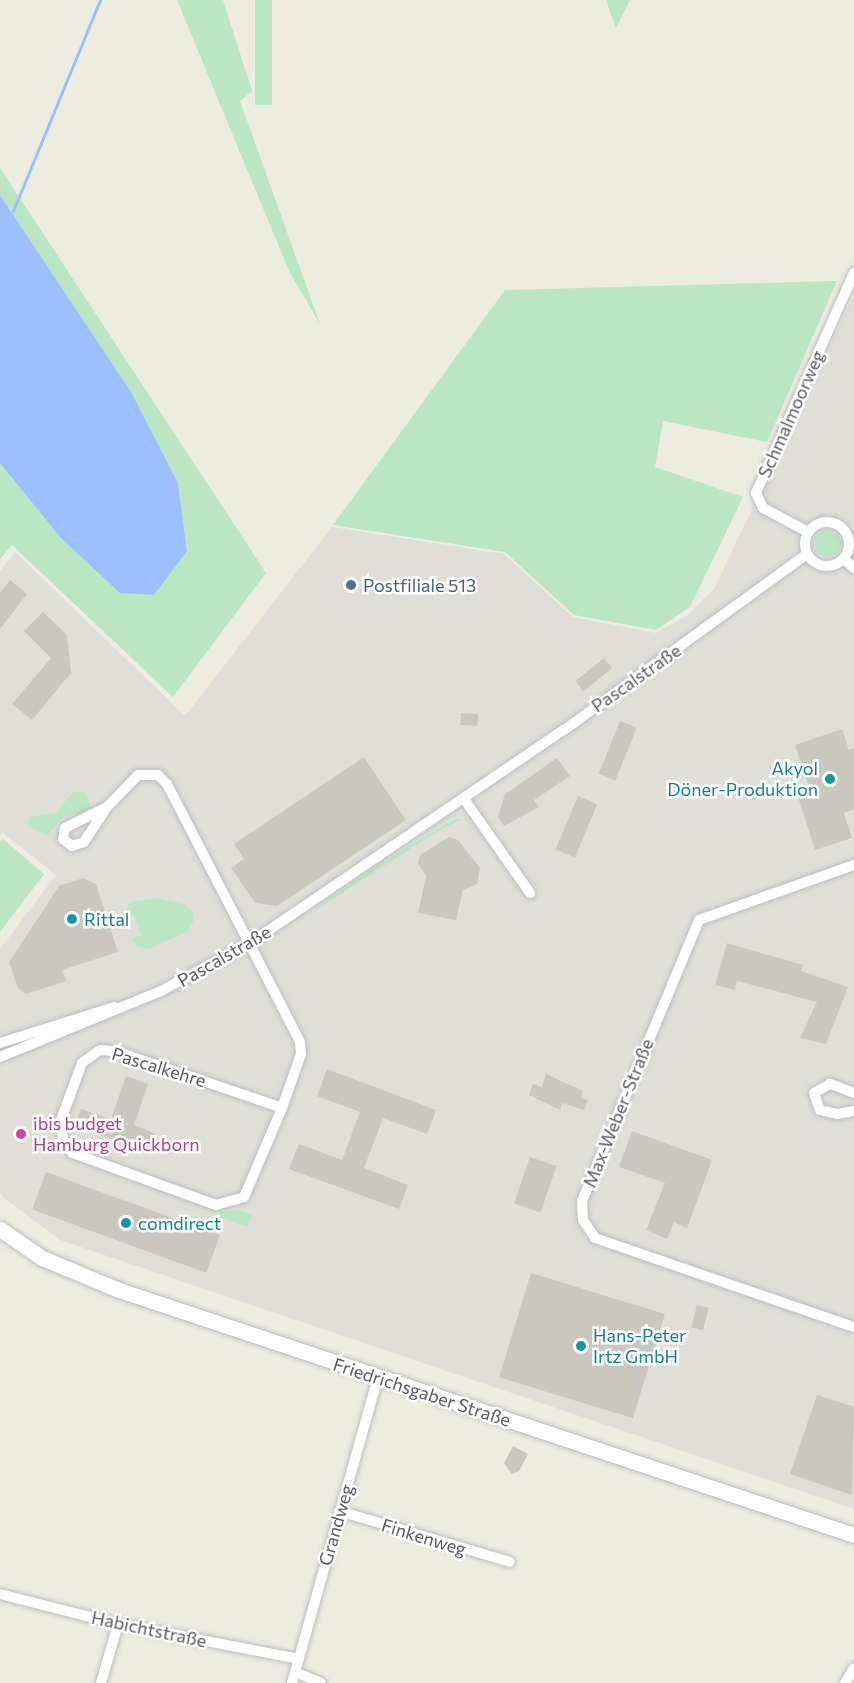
<!DOCTYPE html>
<meta charset="utf-8">
<style>
body{margin:0}
#map{position:relative;width:854px;height:1683px;overflow:hidden;background:#ececdf;font-family:Commissioner,sans-serif}
div>[style]{position:absolute}
[style*='--x']{left:calc(var(--x)*1px);top:calc(var(--y)*1px);width:calc(var(--w)*1px);rotate:calc(var(--a)*1deg)}
.industrial>*{inset:0;background:#dfdfd7}
.green>*{inset:0;background:#bae6c3;transform-origin:0 0}
.round{border-radius:50%}
.water>*{inset:0;background:#9cc0ff}
.stream>*{height:3px;margin:-1.5px;padding:0 1.5px;transform-origin:1.5px;border-radius:1.5px;background:#9cc0ff}
.building>*{inset:0;background:#c9c8be;transform-origin:0 0}
.roads{filter:drop-shadow(0 0 2px #bcbdc4) drop-shadow(0 0 2px #bcbdc4)}
.street>*{height:10px;margin:-5px;padding:0 5px;transform-origin:5px;border-radius:5px;background:#fff}
.street>.ring{margin:-5px;padding:0;box-sizing:content-box;background:none;border:10px solid #fff;border-radius:50%}
.secondary>*{height:15px;margin:-7.5px;padding:0 7.5px;transform-origin:7.5px;border-radius:7.5px;background:#fff}
.dots>*{width:16px;height:16px;translate:-50% -50%;box-sizing:border-box;border:3px solid #fff;border-radius:50%}
span{translate:-50% -50%;white-space:nowrap;text-align:center;line-height:1.15;-webkit-text-stroke:5px #fff;paint-order:stroke}
.street-label{font-size:18px;color:#585a61}
.service-label{font-size:18px;color:#4e5e75}
.left{translate:0 -50%;text-align:left}
.culture-label{font-size:18px;color:#0d838f}
.right{translate:-100% -50%;text-align:right}
.hotel-label{font-size:18px;color:#b23c85}
</style>
<div id="map">
<div class="industrial">
<i style="clip-path:polygon(854px 295px,854px 1509px,60px 1240px,5px 1199px,0 1193px,0 949px,56px 875px,3px 833px,0 836px,0 571px,15px 552px,185px 716px,332px 527px,504px 554px,573px 617px,656px 633px,688px 615px,714px 589px)"></i>
</div>
<div class="green">
<i style="clip-path:polygon(177px 0,223px 0,252px 91px,240px 101px,320px 324px,289px 271px)"></i>
<i style="left:255px;top:0;width:17px;height:105px"></i>
<i style="clip-path:polygon(606px 0,630px 0,616px 28px)"></i>
<i style="clip-path:polygon(0 168px,266px 573px,173px 697px,12px 545px,0 559px,0 463px,23px 486px,187px 551px,178px 483px,130px 392px,0 195px)"></i>
<i style="clip-path:polygon(837px 281px,767px 442px,663px 421px,655px 467px,743px 497px,690px 607px,656px 630px,574px 615px,505px 552px,333px 525px,505px 290px)"></i>
<i class="round" style="left:815px;top:530px;width:26px;height:26px"></i>
<i style="clip-path:polygon(73px 792px,84px 792px,93px 809px,64px 817px,47px 835px,28px 826px,29px 817px,55px 813px)"></i>
<i style="clip-path:polygon(456px 819px,464px 819px,443px 828px,312px 912px,372px 868px)"></i>
<i style="clip-path:polygon(3px 839px,44px 874px,0 932px,0 842px)"></i>
<i style="clip-path:polygon(158px 898px,186px 905px,194px 913px,193px 922px,187px 932px,149px 949px,138px 947px,131px 939px,141px 935px,134px 915px,126px 917px,126px 910px,131px 902px)"></i>
<i style="clip-path:polygon(239px 1210px,252px 1215px,247px 1227px,218px 1217px,220px 1212px)"></i>
</div>
<div class="water">
<i style="clip-path:polygon(0 195px,131px 392px,178px 483px,187px 551px,154px 595px,120px 593px,61px 538px,0 463px)"></i>
</div>
<div class="stream">
<i style="--x:13;--y:211;--w:228;--a:-67.6"></i>
</div>
<div class="building">
<i style="clip-path:polygon(10px 580px,27px 594px,0 629px,0 593px)"></i>
<i style="clip-path:polygon(43px 612px,67px 635px,71px 673px,32px 720px,12px 704px,51px 658px,24px 631px)"></i>
<i style="left:604px;top:658px;width:13px;height:37px;rotate:51deg"></i>
<i style="left:461px;top:713px;width:17px;height:12px;rotate:3deg"></i>
<i style="left:620px;top:721px;width:18px;height:57px;rotate:22deg"></i>
<i style="clip-path:polygon(842px 729px,849px 750px,854px 748px,854px 809px,844px 813px,852px 838px,815px 850px,798px 797px,811px 793px,795px 745px)"></i>
<i style="clip-path:polygon(364px 757px,406px 820px,277px 906px,255px 903px,231px 868px,244px 859px,234px 844px)"></i>
<i style="clip-path:polygon(557px 758px,570px 776px,534px 800px,539px 807px,504px 826px,498px 817px,505px 794px)"></i>
<i style="left:578px;top:796px;width:21px;height:58px;rotate:23deg"></i>
<i style="clip-path:polygon(449px 837px,458px 840px,480px 868px,477px 884px,463px 890px,456px 920px,418px 913px,426px 876px,418px 864px,420px 855px)"></i>
<i style="clip-path:polygon(83px 878px,96px 884px,118px 952px,62px 970px,66px 981px,26px 994px,18px 988px,9px 962px,59px 886px)"></i>
<i style="clip-path:polygon(727px 943px,803px 965px,801px 971px,848px 987px,826px 1044px,800px 1038px,817px 1002px,737px 981px,735px 990px,715px 985px)"></i>
<i style="clip-path:polygon(327px 1069px,436px 1110px,427px 1134px,383px 1118px,364px 1168px,408px 1185px,399px 1209px,289px 1169px,299px 1144px,342px 1160px,360px 1112px,317px 1096px)"></i>
<i style="clip-path:polygon(546px 1074px,583px 1091px,581px 1098px,588px 1100px,584px 1110px,562px 1103px,560px 1110px,529px 1095px,533px 1084px,542px 1087px)"></i>
<i style="clip-path:polygon(126px 1076px,148px 1084px,134px 1125px,157px 1134px,150px 1153px,75px 1126px,81px 1109px,111px 1119px)"></i>
<i style="clip-path:polygon(632px 1131px,712px 1160px,687px 1228px,674px 1222px,667px 1239px,646px 1230px,665px 1183px,619px 1167px)"></i>
<i style="left:530px;top:1157px;width:28px;height:49px;rotate:19deg"></i>
<i style="left:46px;top:1172px;width:185px;height:40px;rotate:20deg"></i>
<i style="left:531px;top:1273px;width:140px;height:109px;rotate:17deg"></i>
<i style="left:697px;top:1305px;width:12px;height:23px;rotate:14deg"></i>
<i style="clip-path:polygon(817px 1395px,854px 1407px,852px 1495px,790px 1474px)"></i>
<i style="clip-path:polygon(513px 1446px,528px 1454px,519px 1471px,512px 1474px,504px 1463px)"></i>
</div>
<div class="roads">
<div class="street">
<i class="ring" style="left:805px;top:522px;width:34px;height:34px"></i>
<i style="--x:808;--y:532;--w:51;--a:-151.9"></i>
<i style="--x:763;--y:508;--w:17;--a:-115"></i>
<i style="--x:756;--y:493;--w:241;--a:-66"></i>
<i style="--x:844;--y:559;--w:13;--a:42"></i>
<i style="--x:464;--y:799;--w:115;--a:54.9"></i>
<i style="--x:107;--y:807;--w:45;--a:-45.9"></i>
<i style="--x:138;--y:775;--w:20;--a:0"></i>
<i style="--x:158;--y:775;--w:13;--a:45"></i>
<i style="--x:167;--y:784;--w:290;--a:62.7"></i>
<i style="--x:300;--y:1042;--w:12;--a:85"></i>
<i style="--x:301;--y:1054;--w:57;--a:109.4"></i>
<i style="--x:107;--y:807;--w:42;--a:123.3"></i>
<i style="--x:84;--y:842;--w:13;--a:162"></i>
<i style="--x:72;--y:846;--w:11;--a:-142"></i>
<i style="--x:63;--y:839;--w:11;--a:-80"></i>
<i style="--x:65;--y:828;--w:47;--a:-26.6"></i>
<i style="--x:854;--y:865;--w:164;--a:160.5"></i>
<i style="--x:699;--y:920;--w:304;--a:112.6"></i>
<i style="--x:582;--y:1201;--w:19;--a:87"></i>
<i style="--x:583;--y:1220;--w:22;--a:56"></i>
<i style="--x:595;--y:1238;--w:274;--a:19"></i>
<i style="--x:0;--y:1043;--w:120;--a:-17.5"></i>
<i style="--x:100;--y:1050;--w:15;--a:4"></i>
<i style="--x:115;--y:1051;--w:176;--a:18.8"></i>
<i style="--x:282;--y:1108;--w:97;--a:113.1"></i>
<i style="--x:244;--y:1197;--w:29;--a:164"></i>
<i style="--x:216;--y:1205;--w:153;--a:-160.1"></i>
<i style="--x:72;--y:1153;--w:17;--a:-123"></i>
<i style="--x:63;--y:1139;--w:19;--a:-96"></i>
<i style="--x:61;--y:1120;--w:61;--a:-69.8"></i>
<i style="--x:82;--y:1063;--w:22;--a:-36"></i>
<i style="--x:0;--y:1057;--w:174;--a:-22.3"></i>
<i style="--x:161;--y:991;--w:101;--a:-28.3"></i>
<i style="--x:250;--y:943;--w:379;--a:-34.2"></i>
<i style="--x:564;--y:730;--w:300;--a:-35.9"></i>
<i style="--x:854;--y:1093;--w:26;--a:-159"></i>
<i style="--x:830;--y:1084;--w:18;--a:151"></i>
<i style="--x:814;--y:1093;--w:18;--a:71"></i>
<i style="--x:820;--y:1110;--w:18;--a:13"></i>
<i style="--x:838;--y:1114;--w:16;--a:-11"></i>
<i style="--x:339;--y:1511;--w:178;--a:16.6"></i>
<i style="--x:0;--y:1594;--w:122;--a:14.3"></i>
<i style="--x:118;--y:1624;--w:184;--a:10.9"></i>
<i style="--x:295;--y:1672;--w:28;--a:23"></i>
<i style="--x:101;--y:1683;--w:61;--a:-73.9"></i>
<i style="--x:292;--y:1683;--w:318;--a:-74.3"></i>
<i style="--x:845;--y:1683;--w:17;--a:-59"></i>
</div>
<div class="secondary">
<i style="--x:0;--y:1229;--w:51;--a:34.6"></i>
<i style="--x:42;--y:1258;--w:83;--a:22.6"></i>
<i style="--x:119;--y:1290;--w:775;--a:18.43"></i>
</div>
</div>
<div class="dots">
<i style="left:351px;top:585px;background:#5c6f8a"></i>
<i style="left:830px;top:779px;background:#0f9aa8"></i>
<i style="left:72px;top:919px;background:#0f9aa8"></i>
<i style="left:21px;top:1134px;background:#d1479c"></i>
<i style="left:126px;top:1223px;background:#0f9aa8"></i>
<i style="left:581px;top:1346px;background:#0f9aa8"></i>
</div>
<div class="street-label">
<span style="left:791px;top:414px;rotate:-66deg">Schmalmoorweg</span>
<span style="left:636px;top:678px;rotate:-35deg">Pascalstraße</span>
<span style="left:224px;top:956px;rotate:-30deg">Pascalstraße</span>
<span style="left:159px;top:1067px;rotate:17deg">Pascalkehre</span>
<span style="left:618px;top:1113px;rotate:-68deg">Max-Weber-Straße</span>
<span style="left:422px;top:1392px;rotate:18deg">Friedrichsgaber Straße</span>
<span style="left:336px;top:1525px;rotate:-74deg">Grandweg</span>
<span style="left:424px;top:1537px;rotate:17deg">Finkenweg</span>
<span style="left:149px;top:1629px;rotate:12deg">Habichtstraße</span>
</div>
<div class="service-label">
<span class="left" style="left:363px;top:585px">Postfiliale 513</span>
</div>
<div class="culture-label">
<span class="right" style="left:818px;top:779px">Akyol<br>Döner-Produktion</span>
<span class="left" style="left:84px;top:919px">Rittal</span>
<span class="left" style="left:138px;top:1223px">comdirect</span>
<span class="left" style="left:593px;top:1346px">Hans-Peter<br>Irtz GmbH</span>
</div>
<div class="hotel-label">
<span class="left" style="left:33px;top:1134px">ibis budget<br>Hamburg Quickborn</span>
</div>
</div>
